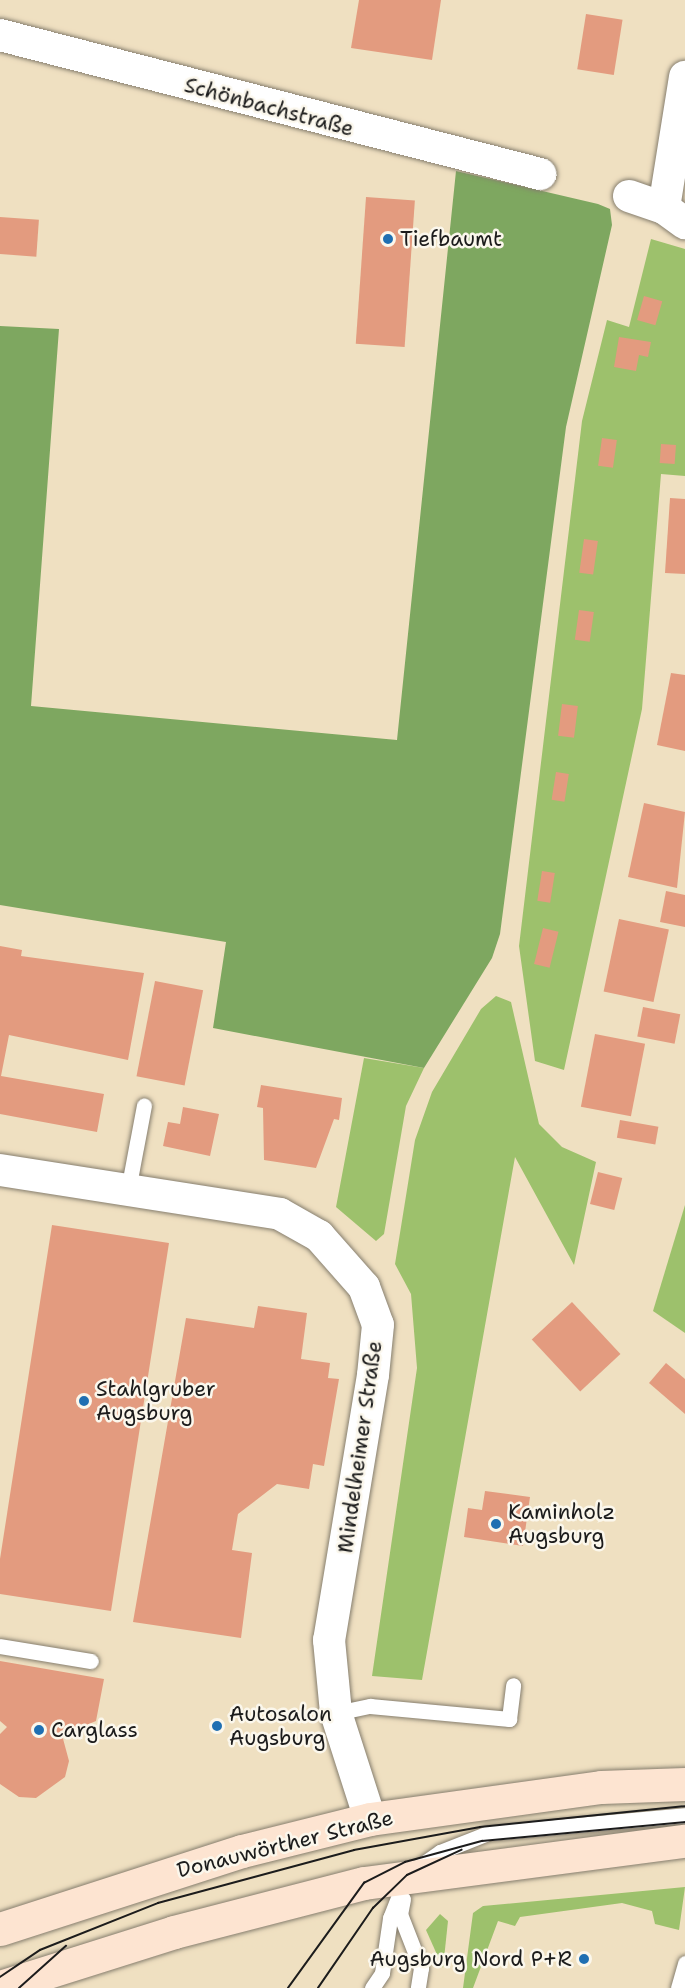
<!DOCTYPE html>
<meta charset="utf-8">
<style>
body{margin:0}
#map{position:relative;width:685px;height:1988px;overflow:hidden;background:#efe0c1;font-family:"Shantell Sans",sans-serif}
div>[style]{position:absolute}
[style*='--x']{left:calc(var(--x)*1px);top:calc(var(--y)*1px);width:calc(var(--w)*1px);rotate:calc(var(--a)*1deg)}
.green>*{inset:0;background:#9dc16c}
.forest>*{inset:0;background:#7ea760}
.building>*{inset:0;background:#e39b7f;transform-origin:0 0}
.roads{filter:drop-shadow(0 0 2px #867e6e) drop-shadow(0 0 2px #867e6e)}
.lane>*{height:15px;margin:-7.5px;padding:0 7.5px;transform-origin:7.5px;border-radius:7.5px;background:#fff}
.street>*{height:32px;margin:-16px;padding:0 16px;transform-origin:16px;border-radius:16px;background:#fff}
.secondary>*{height:33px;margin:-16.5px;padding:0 16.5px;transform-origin:16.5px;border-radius:16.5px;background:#fde4d1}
.tram>*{height:1.5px;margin:-0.75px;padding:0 0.75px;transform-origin:0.75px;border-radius:0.75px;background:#1c1c1c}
.dots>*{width:16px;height:16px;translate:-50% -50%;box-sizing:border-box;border:3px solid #fbf7ec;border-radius:50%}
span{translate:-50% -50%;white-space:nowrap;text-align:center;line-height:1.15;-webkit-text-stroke:5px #fbf7ec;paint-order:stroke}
.street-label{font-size:21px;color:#1c1c1c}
.poi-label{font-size:21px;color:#1c1c1c}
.left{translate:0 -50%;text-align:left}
.right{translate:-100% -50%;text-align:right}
</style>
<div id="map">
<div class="green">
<i style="clip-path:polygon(651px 239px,685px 249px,685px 476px,661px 474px,642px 709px,564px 1070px,535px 1061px,519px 946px,582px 421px,607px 320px,629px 327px)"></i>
<i style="clip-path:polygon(496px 996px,511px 1002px,539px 1124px,562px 1147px,596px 1162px,574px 1265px,515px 1157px,422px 1680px,372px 1676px,417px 1368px,411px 1294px,395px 1264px,415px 1140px,432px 1092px,481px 1009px)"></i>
<i style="clip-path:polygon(364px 1058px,424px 1068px,406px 1106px,384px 1234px,376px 1241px,336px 1207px)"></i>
<i style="clip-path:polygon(685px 1205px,685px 1333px,653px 1311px)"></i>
<i style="clip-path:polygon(685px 1887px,679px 1930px,655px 1924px,652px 1911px,622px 1903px,520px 1917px,515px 1926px,498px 1921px,473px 1988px,463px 1988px,473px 1913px,483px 1906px)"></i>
<i style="clip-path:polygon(440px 1914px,448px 1921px,443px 1968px,426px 1930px)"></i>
</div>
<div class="forest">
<i style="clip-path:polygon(456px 171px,598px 204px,610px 209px,612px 225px,566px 427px,500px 934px,492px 958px,424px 1068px,213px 1028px,226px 942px,0 905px,0 326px,59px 329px,31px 706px,397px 740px)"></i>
</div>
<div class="building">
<i style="clip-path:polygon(359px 0,441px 0,432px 60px,351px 48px)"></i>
<i style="left:586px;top:14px;width:37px;height:56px;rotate:9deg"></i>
<i style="left:366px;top:197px;width:49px;height:147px;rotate:4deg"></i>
<i style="left:0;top:217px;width:39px;height:37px;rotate:4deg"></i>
<i style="left:644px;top:296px;width:19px;height:25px;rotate:16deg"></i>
<i style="clip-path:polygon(619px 337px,651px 342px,648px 357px,639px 355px,636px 371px,614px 367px)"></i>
<i style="left:602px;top:438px;width:15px;height:28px;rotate:8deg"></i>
<i style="left:661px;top:444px;width:15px;height:19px;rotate:4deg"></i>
<i style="clip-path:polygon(670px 498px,685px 499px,685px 574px,665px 573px)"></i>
<i style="left:584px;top:539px;width:14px;height:34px;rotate:8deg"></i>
<i style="left:579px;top:610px;width:15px;height:30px;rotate:8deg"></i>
<i style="clip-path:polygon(671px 673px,685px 675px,685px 751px,657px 745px)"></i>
<i style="left:562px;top:704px;width:16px;height:32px;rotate:7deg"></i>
<i style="left:556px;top:772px;width:13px;height:28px;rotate:9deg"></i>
<i style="clip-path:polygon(644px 803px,685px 812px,677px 888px,628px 877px)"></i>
<i style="left:542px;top:871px;width:13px;height:30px;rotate:9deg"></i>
<i style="clip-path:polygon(666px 891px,685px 895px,685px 927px,660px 922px)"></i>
<i style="left:619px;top:919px;width:51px;height:74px;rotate:12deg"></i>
<i style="left:543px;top:928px;width:16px;height:37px;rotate:14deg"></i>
<i style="clip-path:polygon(0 946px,22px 950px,21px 956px,144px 973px,128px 1060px,9px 1035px,1px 1076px,104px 1094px,97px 1132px,0 1114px)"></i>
<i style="left:155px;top:981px;width:49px;height:97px;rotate:11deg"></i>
<i style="left:643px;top:1007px;width:38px;height:30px;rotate:11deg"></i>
<i style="left:595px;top:1034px;width:51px;height:74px;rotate:11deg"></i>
<i style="clip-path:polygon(261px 1085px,342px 1098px,339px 1120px,334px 1119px,316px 1168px,264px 1160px,263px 1108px,257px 1107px)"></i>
<i style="clip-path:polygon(183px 1107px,219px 1114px,210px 1156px,163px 1146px,168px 1122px,180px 1124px)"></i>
<i style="left:620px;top:1120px;width:39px;height:18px;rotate:10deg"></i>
<i style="left:598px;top:1172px;width:25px;height:33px;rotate:14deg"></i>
<i style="clip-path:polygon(52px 1225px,169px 1243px,111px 1611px,0 1594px,0 1559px)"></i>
<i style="left:572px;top:1302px;width:71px;height:55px;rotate:47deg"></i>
<i style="clip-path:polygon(258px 1306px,307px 1313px,301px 1359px,330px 1363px,328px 1378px,339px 1379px,324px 1466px,313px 1464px,309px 1489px,277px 1484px,238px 1514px,232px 1550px,252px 1553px,241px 1638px,133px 1622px,186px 1318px,254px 1328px)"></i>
<i style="clip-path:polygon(666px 1363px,685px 1379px,685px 1414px,649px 1383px)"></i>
<i style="clip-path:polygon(485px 1491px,530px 1497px,523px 1546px,464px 1537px,468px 1508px,482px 1510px)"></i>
<i style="clip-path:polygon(0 1661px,104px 1679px,96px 1721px,62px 1735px,69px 1761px,65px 1777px,36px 1798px,19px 1797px,0 1784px,0 1734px,7px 1727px,0 1721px)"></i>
</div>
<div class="roads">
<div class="lane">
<i style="--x:128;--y:1190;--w:86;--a:-79.3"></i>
<i style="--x:0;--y:1646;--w:92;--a:9.4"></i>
<i style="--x:336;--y:1713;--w:35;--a:-12"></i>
<i style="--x:370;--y:1706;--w:140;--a:5.3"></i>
<i style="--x:509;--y:1719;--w:34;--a:-83"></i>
<i style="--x:403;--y:1899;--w:15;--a:101"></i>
<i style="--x:400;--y:1914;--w:58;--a:68.7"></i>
<i style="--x:421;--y:1968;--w:20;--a:99"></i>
<i style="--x:372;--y:1988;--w:18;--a:-56"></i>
<i style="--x:382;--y:1973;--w:56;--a:-81.7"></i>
<i style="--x:390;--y:1918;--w:46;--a:-68.4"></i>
<i style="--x:407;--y:1875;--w:40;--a:-34.9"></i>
<i style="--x:440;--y:1852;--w:52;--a:-21.6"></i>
<i style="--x:488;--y:1833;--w:198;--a:-5.2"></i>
<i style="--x:678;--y:1988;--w:26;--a:-74"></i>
</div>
<div class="street">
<i style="--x:0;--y:35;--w:558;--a:14.43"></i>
<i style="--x:629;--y:196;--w:37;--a:19"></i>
<i style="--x:664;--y:208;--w:26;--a:36"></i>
<i style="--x:664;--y:208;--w:133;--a:-80.9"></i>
<i style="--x:0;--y:1170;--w:283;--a:8.9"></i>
<i style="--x:280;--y:1214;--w:45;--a:29.4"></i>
<i style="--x:319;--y:1236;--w:68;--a:48.6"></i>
<i style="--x:364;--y:1287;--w:40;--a:69.8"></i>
<i style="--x:378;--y:1325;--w:50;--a:95.7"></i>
<i style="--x:373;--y:1375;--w:269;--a:99.4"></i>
<i style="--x:329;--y:1640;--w:73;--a:84.5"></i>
<i style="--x:336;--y:1713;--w:111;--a:72.2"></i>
</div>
<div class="secondary">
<i style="--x:0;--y:1929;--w:254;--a:-17.9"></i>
<i style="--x:242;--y:1851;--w:132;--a:-14"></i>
<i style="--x:370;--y:1819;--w:233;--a:-7.9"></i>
<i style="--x:601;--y:1787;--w:84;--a:-2"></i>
<i style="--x:0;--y:1987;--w:182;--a:-17.5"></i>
<i style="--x:174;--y:1932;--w:196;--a:-14.5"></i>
<i style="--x:364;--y:1883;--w:324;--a:-7.5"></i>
</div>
</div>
<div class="tram">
<i style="--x:0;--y:1977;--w:48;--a:-34"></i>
<i style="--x:40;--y:1950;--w:127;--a:-21.7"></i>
<i style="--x:158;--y:1903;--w:203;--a:-15.1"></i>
<i style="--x:354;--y:1850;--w:128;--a:-10.3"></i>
<i style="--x:480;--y:1827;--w:206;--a:-5.8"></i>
<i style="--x:19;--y:1988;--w:63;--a:-41.8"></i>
<i style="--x:288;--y:1988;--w:130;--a:-54.1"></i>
<i style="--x:364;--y:1883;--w:46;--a:-27.1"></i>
<i style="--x:405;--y:1862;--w:80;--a:-15.3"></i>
<i style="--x:482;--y:1841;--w:204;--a:-5.3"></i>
<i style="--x:318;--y:1988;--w:97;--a:-55.5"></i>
<i style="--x:373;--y:1908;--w:47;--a:-44.1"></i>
<i style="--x:407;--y:1875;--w:60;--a:-24.8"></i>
</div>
<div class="dots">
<i style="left:388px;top:239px;background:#1f6fb2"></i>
<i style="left:84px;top:1401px;background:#1f6fb2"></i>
<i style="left:496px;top:1524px;background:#1f6fb2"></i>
<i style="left:217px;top:1726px;background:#1f6fb2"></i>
<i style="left:39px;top:1730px;background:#1f6fb2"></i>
<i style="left:584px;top:1959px;background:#1f6fb2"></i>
</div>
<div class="street-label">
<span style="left:269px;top:107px;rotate:15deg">Schönbachstraße</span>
<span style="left:360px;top:1447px;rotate:-82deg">Mindelheimer Straße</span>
<span style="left:285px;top:1844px;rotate:-14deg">Donauwörther Straße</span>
</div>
<div class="poi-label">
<span class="left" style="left:400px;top:239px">Tiefbaumt</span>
<span class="left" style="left:96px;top:1401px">Stahlgruber<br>Augsburg</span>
<span class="left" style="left:508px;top:1524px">Kaminholz<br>Augsburg</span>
<span class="left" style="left:229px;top:1726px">Autosalon<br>Augsburg</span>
<span class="left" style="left:51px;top:1730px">Carglass</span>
<span class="right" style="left:572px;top:1959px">Augsburg Nord P+R</span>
</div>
</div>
